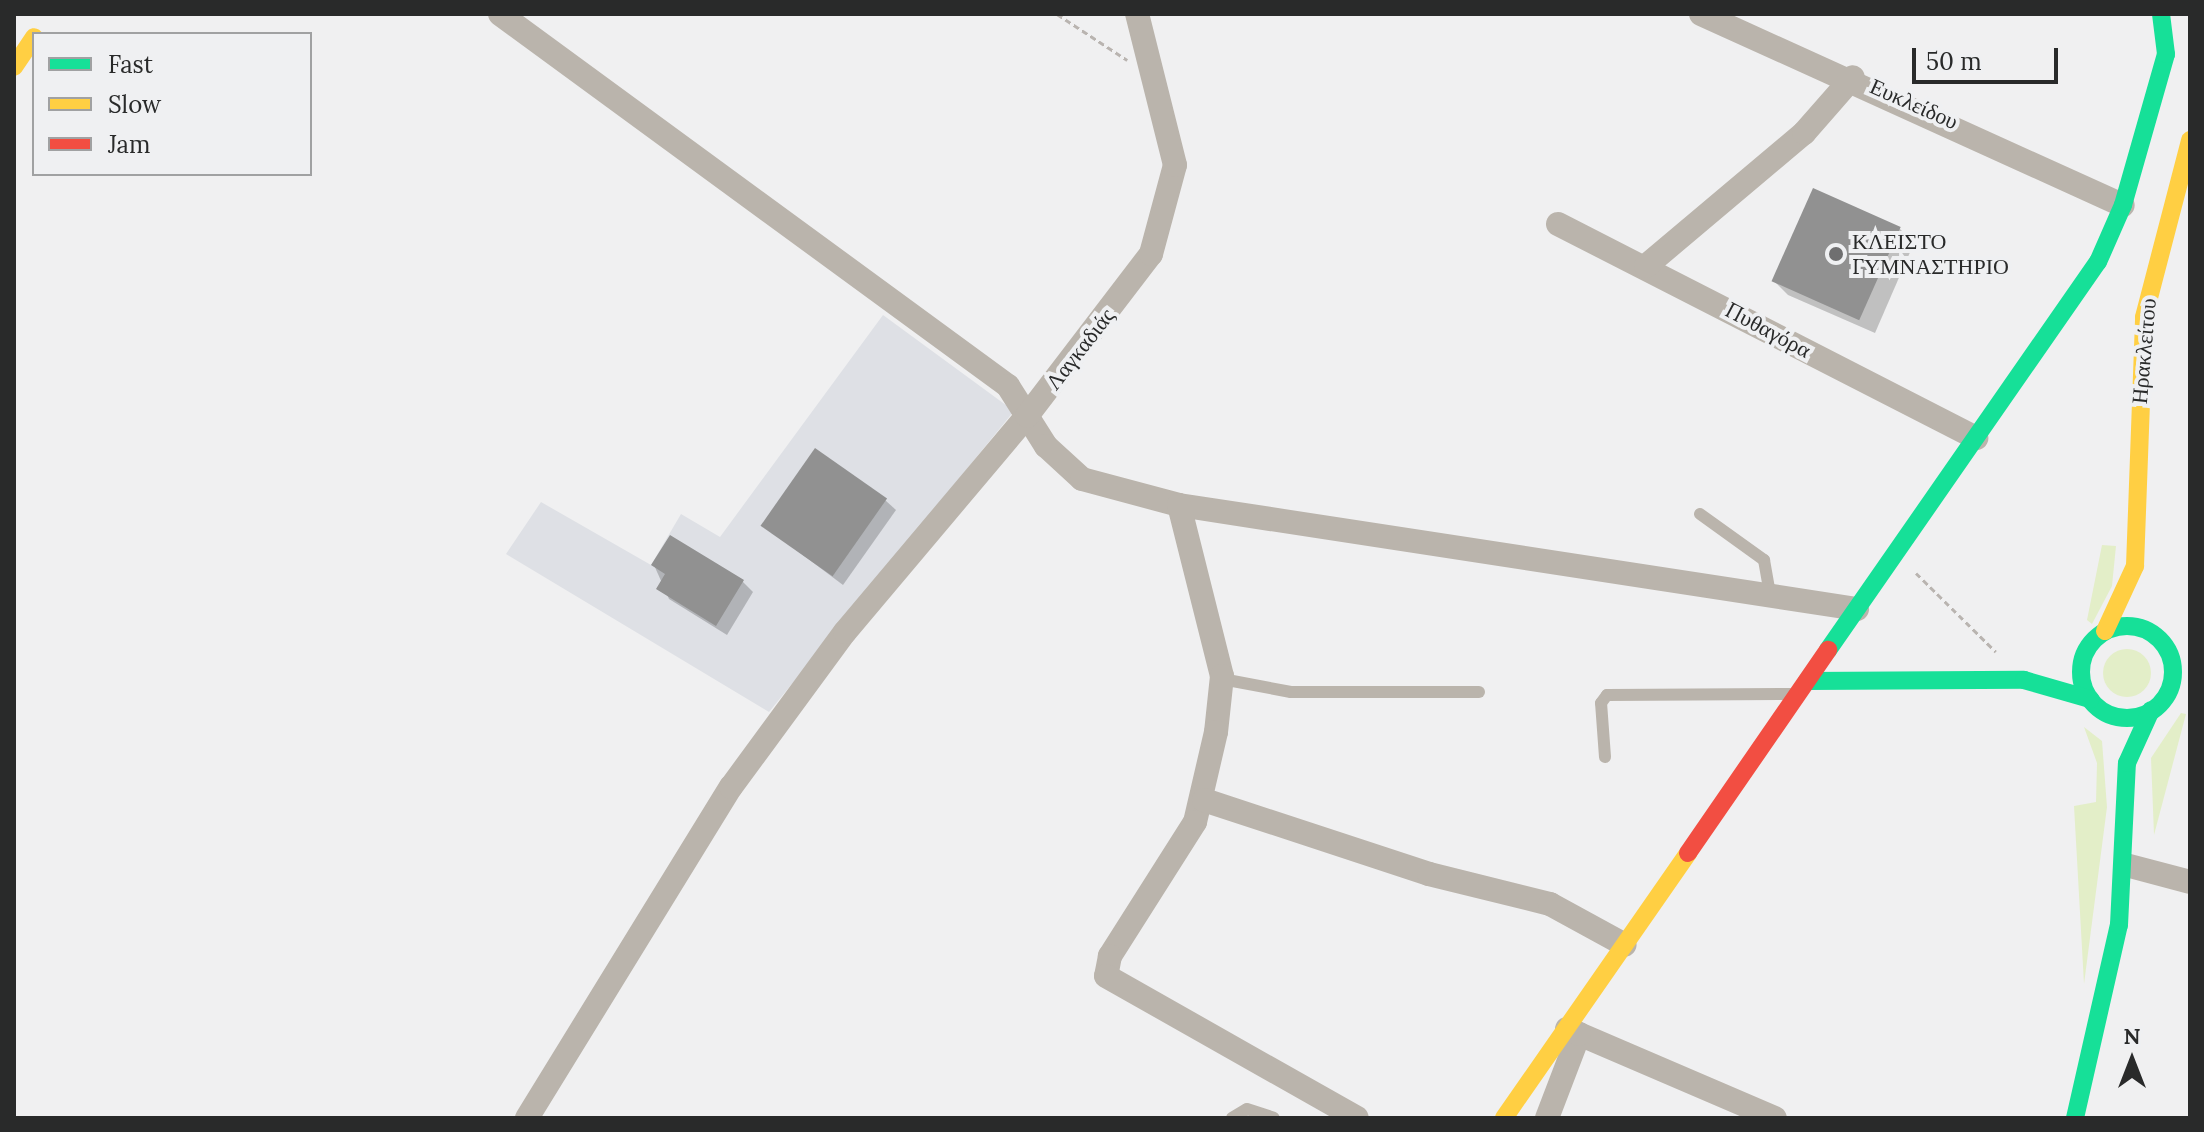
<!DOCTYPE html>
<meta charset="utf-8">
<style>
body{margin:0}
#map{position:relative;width:2204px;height:1132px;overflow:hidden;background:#f0f0f1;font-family:Lora,serif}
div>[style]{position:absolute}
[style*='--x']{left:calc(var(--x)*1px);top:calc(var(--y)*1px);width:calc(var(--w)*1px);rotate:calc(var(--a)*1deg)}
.built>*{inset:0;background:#dee0e5}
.green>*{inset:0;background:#e3eec8}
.round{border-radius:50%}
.shadow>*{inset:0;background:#0003}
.building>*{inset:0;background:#919191;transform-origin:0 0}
.path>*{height:3px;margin-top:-1.5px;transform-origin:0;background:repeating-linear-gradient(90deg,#b9b4b0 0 6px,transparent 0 10px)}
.lane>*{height:12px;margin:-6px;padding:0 6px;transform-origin:6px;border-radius:6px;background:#bab4ac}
.street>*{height:24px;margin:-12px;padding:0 12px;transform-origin:12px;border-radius:12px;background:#bab4ac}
.fast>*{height:18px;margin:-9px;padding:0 9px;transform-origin:9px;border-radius:9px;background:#16e098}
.fast>.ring{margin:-9px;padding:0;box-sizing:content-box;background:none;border:18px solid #16e098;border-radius:50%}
.slow>*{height:18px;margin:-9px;padding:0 9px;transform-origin:9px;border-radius:9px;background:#ffcf43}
.jam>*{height:18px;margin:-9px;padding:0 9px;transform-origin:9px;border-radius:9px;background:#f24e42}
.dots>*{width:22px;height:22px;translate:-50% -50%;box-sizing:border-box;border:4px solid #eff0f2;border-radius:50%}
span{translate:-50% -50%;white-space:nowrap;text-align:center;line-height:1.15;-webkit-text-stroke:8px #eff0f2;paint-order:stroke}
.street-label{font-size:22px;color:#292a2a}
.poi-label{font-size:22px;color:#292a2a}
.left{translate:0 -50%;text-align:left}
.frame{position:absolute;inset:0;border:16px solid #292a2a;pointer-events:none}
.legend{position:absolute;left:32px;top:32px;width:280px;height:144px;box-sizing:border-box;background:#eff0f2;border:2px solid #a0a1a2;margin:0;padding:10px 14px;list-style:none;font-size:24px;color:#292a2a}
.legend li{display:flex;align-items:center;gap:16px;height:40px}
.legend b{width:40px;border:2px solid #a0a1a2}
.north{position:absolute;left:2092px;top:1020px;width:80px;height:80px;-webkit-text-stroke:6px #eff0f2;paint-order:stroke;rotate:0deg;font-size:22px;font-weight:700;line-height:32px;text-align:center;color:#292a2a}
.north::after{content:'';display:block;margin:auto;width:28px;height:36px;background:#292a2a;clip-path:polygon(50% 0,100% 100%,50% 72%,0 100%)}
.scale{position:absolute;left:1912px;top:48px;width:146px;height:36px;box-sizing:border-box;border:4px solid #292a2a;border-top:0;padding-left:10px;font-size:24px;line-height:28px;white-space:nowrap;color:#292a2a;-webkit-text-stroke:6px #eff0f2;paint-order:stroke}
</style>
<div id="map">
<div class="built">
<i style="clip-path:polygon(883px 315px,1014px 411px,769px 712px,506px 554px,541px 502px,651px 565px,681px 514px,720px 537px)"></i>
</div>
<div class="green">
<i style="clip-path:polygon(2102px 545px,2116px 546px,2112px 586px,2092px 624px,2087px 620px)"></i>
<i class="round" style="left:2103px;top:649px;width:48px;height:48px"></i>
<i style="clip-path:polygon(2181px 713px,2186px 714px,2154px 835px,2151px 758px)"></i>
<i style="clip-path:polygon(2084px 727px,2102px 741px,2107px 807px,2084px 984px,2074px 806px,2096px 802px,2097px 763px)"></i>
</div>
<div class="shadow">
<i style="clip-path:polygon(1814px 191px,1900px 229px,1914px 243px,1875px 333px,1788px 295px,1774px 281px)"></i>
<i style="clip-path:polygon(885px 500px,896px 510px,843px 585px,763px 525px)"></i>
<i style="clip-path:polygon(654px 565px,743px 582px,753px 592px,727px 635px,669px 599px)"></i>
</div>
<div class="building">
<i style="left:1813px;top:188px;width:96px;height:102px;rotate:24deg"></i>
<i style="left:815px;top:448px;width:88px;height:95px;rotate:35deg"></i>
<i style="clip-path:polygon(670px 535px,744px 580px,716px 626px,656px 589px,665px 574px,651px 565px)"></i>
</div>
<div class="path">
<i style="--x:1057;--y:14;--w:84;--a:33.3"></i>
<i style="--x:1916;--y:573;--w:112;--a:44.6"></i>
</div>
<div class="lane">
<i style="--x:1700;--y:514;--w:79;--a:35.7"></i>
<i style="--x:1764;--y:560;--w:34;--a:80"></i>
<i style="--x:1222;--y:679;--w:70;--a:10.7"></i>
<i style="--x:1291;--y:692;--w:188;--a:0"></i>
<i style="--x:1605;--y:757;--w:54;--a:-94.2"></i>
<i style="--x:1601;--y:703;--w:10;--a:-53"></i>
<i style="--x:1607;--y:695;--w:183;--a:-0.3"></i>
<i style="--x:1232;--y:1118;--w:17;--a:-31"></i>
<i style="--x:1247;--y:1109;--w:28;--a:18"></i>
</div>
<div class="street">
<i style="--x:500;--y:14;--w:630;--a:36.21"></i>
<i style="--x:1008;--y:386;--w:71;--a:57.7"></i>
<i style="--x:1046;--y:446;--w:49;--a:42.5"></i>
<i style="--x:1082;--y:479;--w:100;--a:15"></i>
<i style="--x:1179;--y:505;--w:686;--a:8.72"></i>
<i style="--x:1701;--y:14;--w:463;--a:24.4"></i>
<i style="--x:1558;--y:224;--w:470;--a:27.1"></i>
<i style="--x:1646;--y:266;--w:207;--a:-40.1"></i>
<i style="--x:1804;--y:133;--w:74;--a:-48.8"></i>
<i style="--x:1179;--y:505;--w:176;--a:75.9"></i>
<i style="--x:1222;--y:676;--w:56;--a:96.1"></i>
<i style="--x:1216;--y:732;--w:92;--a:103.1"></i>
<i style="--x:1195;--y:822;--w:159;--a:122.4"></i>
<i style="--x:1110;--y:956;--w:20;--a:101"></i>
<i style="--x:1106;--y:976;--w:288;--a:29.5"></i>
<i style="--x:1204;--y:800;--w:237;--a:18.2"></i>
<i style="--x:1429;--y:874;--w:125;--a:13.9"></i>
<i style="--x:1550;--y:904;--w:85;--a:28.7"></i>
<i style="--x:2126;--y:865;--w:66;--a:14.9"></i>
<i style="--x:1579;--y:1034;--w:213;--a:23.2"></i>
<i style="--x:527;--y:1118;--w:389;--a:-58.4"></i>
<i style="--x:731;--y:787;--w:192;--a:-53.7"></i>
<i style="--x:845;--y:632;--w:282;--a:-49.9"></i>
<i style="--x:1027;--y:416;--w:204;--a:-52.6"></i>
<i style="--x:1151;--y:254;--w:92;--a:-74.9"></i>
<i style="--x:1175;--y:165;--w:156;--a:-104.1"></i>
<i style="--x:1547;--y:1118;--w:90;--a:-69.1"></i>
<i style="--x:1579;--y:1034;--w:13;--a:-157"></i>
</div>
<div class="fast">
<i class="ring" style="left:2081px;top:626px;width:74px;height:74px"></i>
<i style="--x:1828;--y:650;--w:473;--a:-55.2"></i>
<i style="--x:2098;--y:262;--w:62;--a:-66.3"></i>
<i style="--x:2123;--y:205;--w:157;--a:-74.1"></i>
<i style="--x:2166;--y:54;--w:40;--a:-97.1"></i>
<i style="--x:1807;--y:681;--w:217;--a:-0.3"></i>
<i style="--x:2024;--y:680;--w:69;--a:16.1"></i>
<i style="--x:2075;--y:1118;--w:198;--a:-77.2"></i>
<i style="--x:2119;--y:925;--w:162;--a:-87.2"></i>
<i style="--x:2127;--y:763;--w:58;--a:-65.6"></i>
</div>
<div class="slow">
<i style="--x:14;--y:67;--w:36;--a:-56"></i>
<i style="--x:2105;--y:631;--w:72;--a:-65.2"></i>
<i style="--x:2135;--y:566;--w:249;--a:-87.9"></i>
<i style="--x:2144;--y:317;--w:183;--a:-75.4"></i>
<i style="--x:1504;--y:1118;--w:323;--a:-55.2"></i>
</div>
<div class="jam">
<i style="--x:1688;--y:853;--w:247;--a:-55.4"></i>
</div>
<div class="dots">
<i style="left:1836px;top:254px;background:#6f6f70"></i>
</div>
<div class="street-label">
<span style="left:1914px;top:104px;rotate:24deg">Ευκλείδου</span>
<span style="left:1768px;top:330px;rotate:28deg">Πυθαγόρα</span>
<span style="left:1080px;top:349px;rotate:-52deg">Λαγκαδιάς</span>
<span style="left:2144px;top:351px;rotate:-85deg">Ηρακλείτου</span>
</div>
<div class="poi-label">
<span class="left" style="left:1852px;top:254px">ΚΛΕΙΣΤΟ<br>ΓΥΜΝΑΣΤΗΡΙΟ</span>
</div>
<div class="frame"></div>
<ul class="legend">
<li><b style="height:10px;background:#16e098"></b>Fast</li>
<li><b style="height:10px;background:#ffcf43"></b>Slow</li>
<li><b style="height:10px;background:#f24e42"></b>Jam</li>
</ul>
<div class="north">N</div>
<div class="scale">50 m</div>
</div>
